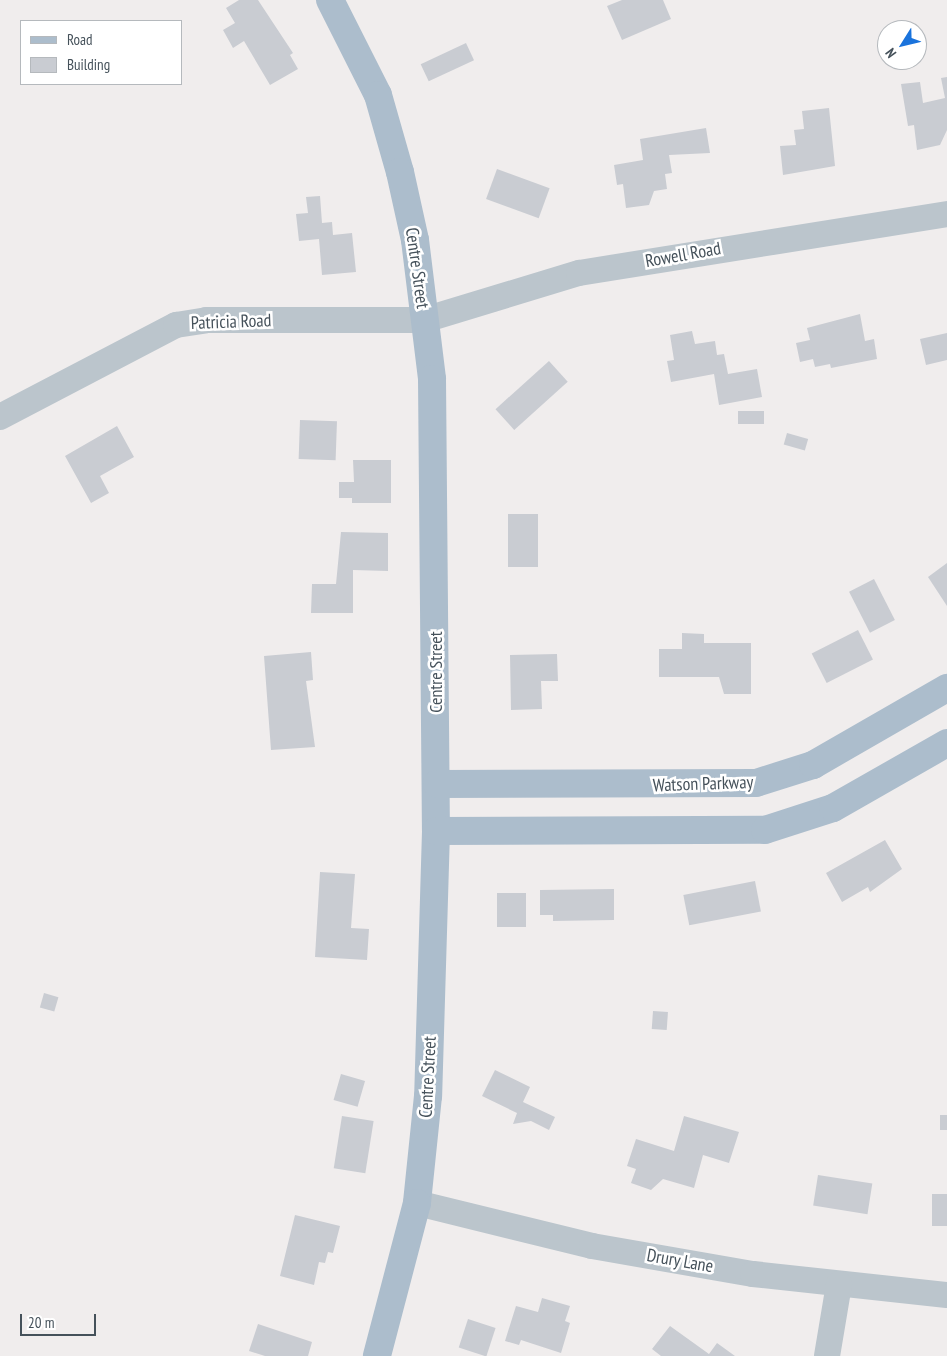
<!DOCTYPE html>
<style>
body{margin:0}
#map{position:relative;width:947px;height:1356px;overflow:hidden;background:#f0eded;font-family:"PT Sans Narrow",sans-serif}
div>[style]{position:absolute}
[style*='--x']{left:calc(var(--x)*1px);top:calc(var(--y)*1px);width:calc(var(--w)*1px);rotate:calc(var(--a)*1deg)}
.building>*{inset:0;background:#c9ccd2;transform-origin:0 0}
.minor>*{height:26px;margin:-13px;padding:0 13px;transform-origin:13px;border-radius:13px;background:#bbc5cc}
.major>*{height:28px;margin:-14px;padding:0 14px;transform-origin:14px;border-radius:14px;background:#acbdcc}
span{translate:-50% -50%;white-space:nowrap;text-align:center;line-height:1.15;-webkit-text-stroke:5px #fff;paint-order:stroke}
.street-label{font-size:18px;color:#45515a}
.legend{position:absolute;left:20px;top:20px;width:162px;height:65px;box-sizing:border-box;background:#fff;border:1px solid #b5b9bd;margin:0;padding:6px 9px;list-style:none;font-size:15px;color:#45515a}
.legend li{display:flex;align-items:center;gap:10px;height:25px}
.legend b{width:25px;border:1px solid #b5b9bd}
.north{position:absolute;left:877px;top:20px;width:50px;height:50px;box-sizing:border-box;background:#fff;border:1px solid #b5b9bd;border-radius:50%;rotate:234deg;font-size:14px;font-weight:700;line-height:20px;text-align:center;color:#45515a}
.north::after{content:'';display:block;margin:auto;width:18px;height:22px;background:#1a73dc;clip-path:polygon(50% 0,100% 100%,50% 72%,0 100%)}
.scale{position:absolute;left:20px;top:1314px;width:76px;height:22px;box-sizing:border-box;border:2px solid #45515a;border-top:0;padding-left:6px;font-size:15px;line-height:18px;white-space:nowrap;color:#45515a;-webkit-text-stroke:4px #fff;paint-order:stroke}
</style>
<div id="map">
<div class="building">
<i style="clip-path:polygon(239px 0,258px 0,293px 53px,290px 55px,298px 69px,270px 85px,244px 41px,233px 48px,223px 30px,235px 23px,226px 8px)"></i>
<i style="clip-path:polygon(622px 0,663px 0,671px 19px,622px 40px,607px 6px)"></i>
<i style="left:466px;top:43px;width:19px;height:50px;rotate:65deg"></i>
<i style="clip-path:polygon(947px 77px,947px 130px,940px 145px,917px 150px,914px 125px,908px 126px,901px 84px,920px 82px,923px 103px,945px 98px,941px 78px)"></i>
<i style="clip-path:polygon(829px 108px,835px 166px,783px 175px,780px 146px,796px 145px,794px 130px,804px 129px,802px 111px)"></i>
<i style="clip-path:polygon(706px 128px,710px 153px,669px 155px,672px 173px,665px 174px,667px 189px,654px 191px,649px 205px,626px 208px,623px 184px,617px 185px,614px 165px,643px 160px,640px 139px)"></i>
<i style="left:497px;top:169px;width:56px;height:32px;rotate:20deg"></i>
<i style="clip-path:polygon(320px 196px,322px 223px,332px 222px,333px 235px,352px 233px,356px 272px,322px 275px,319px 239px,299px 241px,296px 214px,308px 213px,306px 197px)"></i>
<i style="clip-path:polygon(860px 314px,865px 341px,874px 339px,877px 359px,831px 368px,830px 364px,815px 367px,813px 359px,800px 362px,796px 343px,810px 340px,807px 328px)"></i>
<i style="clip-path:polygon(692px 331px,695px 344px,715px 341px,717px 355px,724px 354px,728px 374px,757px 369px,762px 397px,719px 405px,714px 374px,671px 382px,667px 361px,674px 360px,670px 335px)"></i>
<i style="clip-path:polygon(947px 333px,947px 360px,926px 365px,920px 339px)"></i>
<i style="left:549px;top:361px;width:28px;height:72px;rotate:48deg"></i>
<i style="left:764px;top:411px;width:13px;height:26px;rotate:90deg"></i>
<i style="left:300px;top:420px;width:37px;height:39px;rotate:2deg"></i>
<i style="clip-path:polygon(117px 426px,134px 457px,100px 476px,109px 493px,91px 503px,65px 456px)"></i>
<i style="left:787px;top:433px;width:22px;height:12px;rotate:16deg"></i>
<i style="clip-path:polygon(353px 460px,391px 460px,391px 503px,352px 503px,352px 498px,339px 498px,339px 482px,354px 482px)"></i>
<i style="left:508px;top:514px;width:30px;height:53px"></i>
<i style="clip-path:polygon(341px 532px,388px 533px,388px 571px,353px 570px,353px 613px,311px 613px,312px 584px,336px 584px)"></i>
<i style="clip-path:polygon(947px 563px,947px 606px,928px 577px)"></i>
<i style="left:874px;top:579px;width:46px;height:28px;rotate:63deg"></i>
<i style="left:858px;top:630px;width:33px;height:52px;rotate:63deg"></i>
<i style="clip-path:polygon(682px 633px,704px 634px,704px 643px,751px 643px,751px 694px,724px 694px,719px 677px,659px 677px,659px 649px,682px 649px)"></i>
<i style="clip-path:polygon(311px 652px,313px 680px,306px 681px,315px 747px,271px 750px,264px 656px)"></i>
<i style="clip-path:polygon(557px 654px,558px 681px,541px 681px,542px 709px,511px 710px,510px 655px)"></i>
<i style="clip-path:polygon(885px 840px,902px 869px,870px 892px,868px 887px,842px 902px,826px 873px)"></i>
<i style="clip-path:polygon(320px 872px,355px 874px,351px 928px,369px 929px,367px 960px,315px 957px)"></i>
<i style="left:755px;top:881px;width:31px;height:73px;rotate:79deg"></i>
<i style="clip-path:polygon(614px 889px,614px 920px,553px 921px,553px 915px,540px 915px,540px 890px)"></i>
<i style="left:497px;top:893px;width:29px;height:34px"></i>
<i style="left:44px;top:993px;width:15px;height:15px;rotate:16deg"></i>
<i style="left:653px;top:1011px;width:15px;height:18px;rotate:4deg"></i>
<i style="clip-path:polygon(495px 1070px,530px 1087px,523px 1102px,555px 1117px,549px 1130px,531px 1121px,513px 1124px,517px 1113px,482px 1096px)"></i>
<i style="left:341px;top:1074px;width:25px;height:27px;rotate:16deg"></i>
<i style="left:940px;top:1115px;width:7px;height:15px"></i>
<i style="left:342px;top:1116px;width:32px;height:53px;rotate:9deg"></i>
<i style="clip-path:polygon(684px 1116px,739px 1132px,729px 1163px,703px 1155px,694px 1188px,663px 1179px,651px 1190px,631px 1183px,636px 1169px,627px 1166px,636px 1139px,674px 1151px)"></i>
<i style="left:818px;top:1175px;width:55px;height:31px;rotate:9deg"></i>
<i style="left:932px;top:1194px;width:15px;height:32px"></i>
<i style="clip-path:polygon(295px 1215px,340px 1226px,333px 1253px,328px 1252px,325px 1263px,319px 1262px,314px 1285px,280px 1276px)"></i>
<i style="clip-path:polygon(542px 1298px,570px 1306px,565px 1321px,570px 1323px,561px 1353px,521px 1340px,519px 1345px,505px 1341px,516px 1306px,538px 1312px)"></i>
<i style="left:468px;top:1319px;width:29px;height:30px;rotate:18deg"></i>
<i style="clip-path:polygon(258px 1324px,312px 1342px,308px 1356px,265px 1356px,249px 1351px)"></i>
<i style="clip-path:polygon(670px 1326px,709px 1354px,717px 1343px,735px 1356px,661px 1356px,652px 1349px)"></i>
</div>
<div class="minor">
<i style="--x:0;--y:417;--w:199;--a:-27.6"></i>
<i style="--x:176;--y:325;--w:30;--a:-9"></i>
<i style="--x:206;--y:320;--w:218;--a:0"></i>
<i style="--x:424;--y:320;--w:162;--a:-16.9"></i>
<i style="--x:579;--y:273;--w:373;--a:-9.1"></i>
<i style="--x:417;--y:1203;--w:180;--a:13.8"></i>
<i style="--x:592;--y:1246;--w:163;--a:9.9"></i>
<i style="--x:753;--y:1274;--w:195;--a:6.2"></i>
<i style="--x:827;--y:1356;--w:73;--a:-80.5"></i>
</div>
<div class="major">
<i style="--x:330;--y:0;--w:106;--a:63.2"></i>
<i style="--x:378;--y:95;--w:80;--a:74.1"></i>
<i style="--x:400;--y:172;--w:70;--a:77.6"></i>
<i style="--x:415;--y:240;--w:140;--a:83"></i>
<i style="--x:432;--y:379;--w:452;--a:89.5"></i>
<i style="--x:436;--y:831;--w:265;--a:91.7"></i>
<i style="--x:428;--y:1096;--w:108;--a:95.9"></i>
<i style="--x:417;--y:1203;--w:158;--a:104.7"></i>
<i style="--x:437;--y:784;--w:319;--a:-0.2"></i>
<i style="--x:756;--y:783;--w:60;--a:-17.5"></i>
<i style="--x:813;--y:765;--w:155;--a:-29.9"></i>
<i style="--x:436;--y:831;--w:329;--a:-0.2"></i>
<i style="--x:765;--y:830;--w:71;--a:-17.9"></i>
<i style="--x:833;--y:808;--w:131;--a:-29.7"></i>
</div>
<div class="street-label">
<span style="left:683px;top:255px;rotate:-10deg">Rowell Road</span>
<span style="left:417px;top:268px;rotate:82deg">Centre Street</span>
<span style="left:231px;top:322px;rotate:-2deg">Patricia Road</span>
<span style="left:436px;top:672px;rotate:-90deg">Centre Street</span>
<span style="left:703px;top:784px;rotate:-2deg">Watson Parkway</span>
<span style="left:428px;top:1077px;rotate:-87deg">Centre Street</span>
<span style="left:680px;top:1261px;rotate:10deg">Drury Lane</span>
</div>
<ul class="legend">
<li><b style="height:6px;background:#acbdcc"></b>Road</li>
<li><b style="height:14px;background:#c9ccd2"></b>Building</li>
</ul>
<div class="north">N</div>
<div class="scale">20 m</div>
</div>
